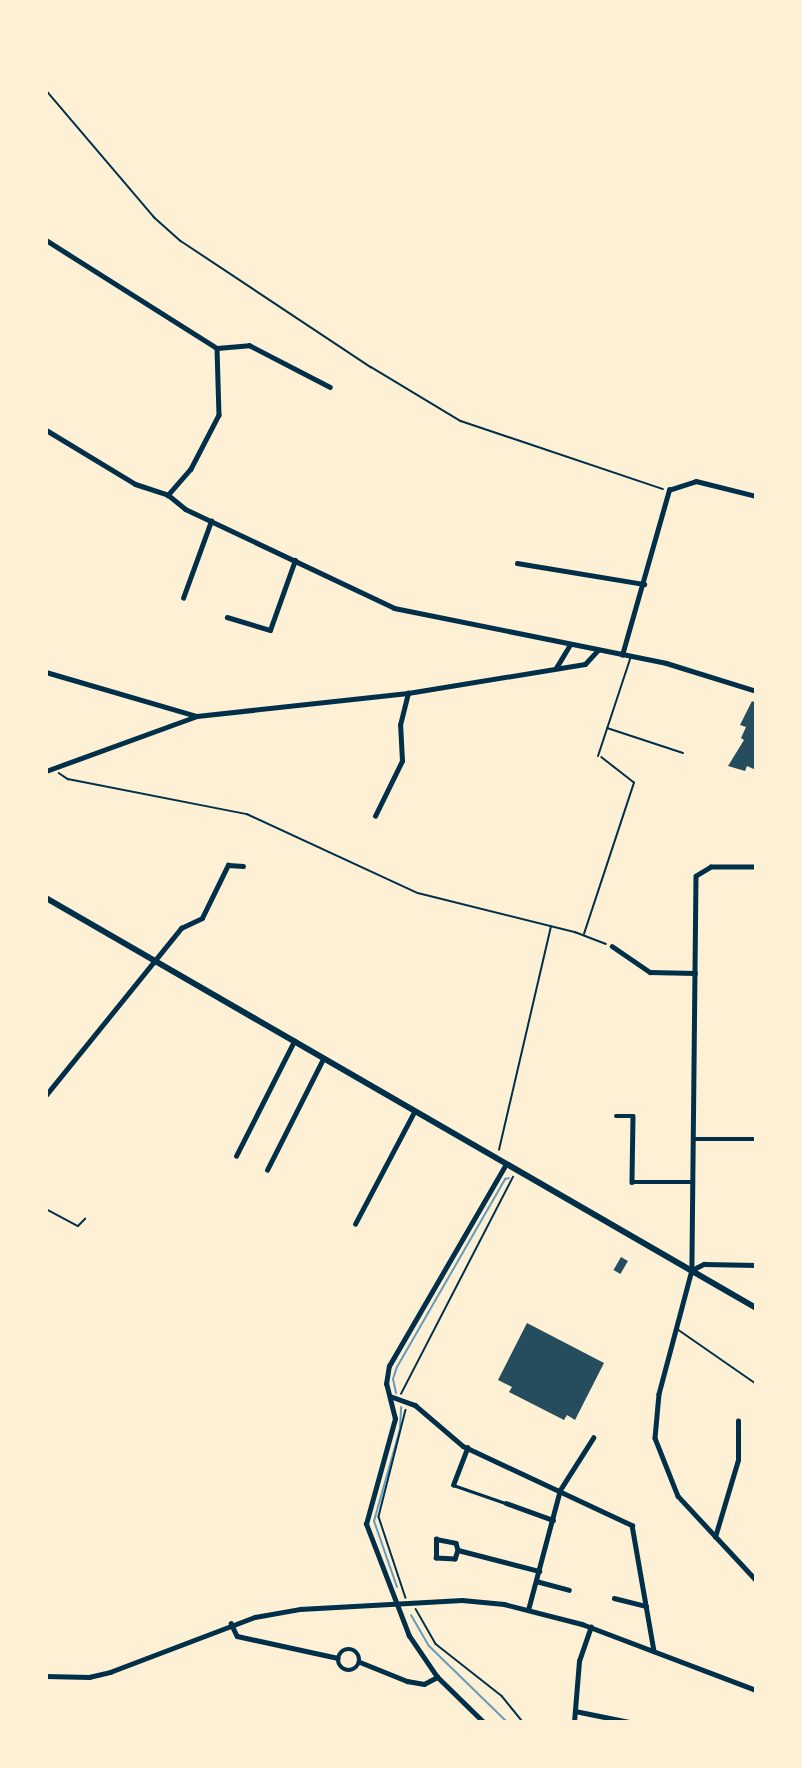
<!DOCTYPE html>
<style>
body{margin:0}
#map{position:relative;width:802px;height:1768px;overflow:hidden;background:#fdf0d5;font-family:Rubik,sans-serif}
div>[style]{position:absolute}
[style*='--x']{left:calc(var(--x)*1px);top:calc(var(--y)*1px);width:calc(var(--w)*1px);rotate:calc(var(--a)*1deg)}
.stream>*{height:2px;margin:-1px;padding:0 1px;transform-origin:1px;border-radius:1px;background:#669bbc}
.building>*{inset:0;background:#264d5e;transform-origin:0 0}
.path>*{height:1.5px;margin:-0.75px;padding:0 0.75px;transform-origin:0.75px;border-radius:0.75px;background:#003049}
.service>*{height:2px;margin:-1px;padding:0 1px;transform-origin:1px;border-radius:1px;background:#003049}
.pedestrian>*{height:3px;margin:-1.5px;padding:0 1.5px;transform-origin:1.5px;border-radius:1.5px;background:#003049}
.minor>*{height:4.5px;margin:-2.25px;padding:0 2.25px;transform-origin:2.25px;border-radius:2.25px;background:#003049}
.minor>.ring{margin:-2.25px;padding:0;box-sizing:content-box;background:none;border:4.5px solid #003049;border-radius:50%}
.tertiary>*{height:5px;margin:-2.5px;padding:0 2.5px;transform-origin:2.5px;border-radius:2.5px;background:#003049}
.secondary>*{height:6px;margin:-3px;padding:0 3px;transform-origin:3px;border-radius:3px;background:#003049}
span{translate:-50% -50%;white-space:nowrap;text-align:center;line-height:1.15;-webkit-text-stroke:5px #fdf0d5;paint-order:stroke}
.frame{position:absolute;inset:0;border:48px solid #fdf0d5;pointer-events:none}
</style>
<div id="map">
<div class="stream">
<i style="--x:396;--y:1393;--w:14;--a:-102"></i>
<i style="--x:393;--y:1379;--w:13;--a:-72"></i>
<i style="--x:397;--y:1367;--w:217;--a:-60.1"></i>
<i style="--x:505;--y:1179;--w:4;--a:-14"></i>
<i style="--x:397;--y:1587;--w:70;--a:-109.2"></i>
<i style="--x:374;--y:1521;--w:96;--a:-74.2"></i>
<i style="--x:400;--y:1429;--w:22;--a:-87"></i>
<i style="--x:411;--y:1615;--w:34;--a:60"></i>
<i style="--x:428;--y:1645;--w:110;--a:44.3"></i>
</div>
<div class="building">
<i style="clip-path:polygon(752px 701px,756px 703px,756px 770px,747px 766px,745px 771px,728px 766px,744px 740px,741px 738px,746px 727px,740px 725px)"></i>
<i style="left:621px;top:1257px;width:8px;height:15px;rotate:30deg"></i>
<i style="clip-path:polygon(527px 1323px,604px 1363px,575px 1420px,567px 1415px,564px 1420px,509px 1392px,512px 1387px,498px 1380px)"></i>
</div>
<div class="path">
<i style="--x:46;--y:90;--w:167;--a:49.6"></i>
<i style="--x:154;--y:217;--w:36;--a:42"></i>
<i style="--x:181;--y:241;--w:228;--a:33.6"></i>
<i style="--x:371;--y:367;--w:105;--a:31"></i>
<i style="--x:461;--y:421;--w:213;--a:18.6"></i>
<i style="--x:59;--y:773;--w:11;--a:34"></i>
<i style="--x:68;--y:779;--w:182;--a:11.1"></i>
<i style="--x:247;--y:814;--w:188;--a:24.8"></i>
<i style="--x:418;--y:893;--w:162;--a:14"></i>
<i style="--x:575;--y:932;--w:33;--a:21"></i>
<i style="--x:584;--y:934;--w:159;--a:-71.7"></i>
<i style="--x:634;--y:783;--w:41;--a:-142"></i>
<i style="--x:499;--y:1150;--w:229;--a:-76.9"></i>
<i style="--x:46;--y:1209;--w:36;--a:28"></i>
<i style="--x:78;--y:1226;--w:10;--a:-45"></i>
<i style="--x:401;--y:1394;--w:244;--a:-62.7"></i>
<i style="--x:406;--y:1410;--w:110;--a:104.2"></i>
<i style="--x:379;--y:1517;--w:85;--a:71.6"></i>
<i style="--x:416;--y:1609;--w:40;--a:60.3"></i>
<i style="--x:436;--y:1644;--w:84;--a:38.2"></i>
<i style="--x:502;--y:1696;--w:33;--a:51"></i>
</div>
<div class="service">
<i style="--x:607;--y:728;--w:80;--a:18.2"></i>
<i style="--x:598;--y:756;--w:105;--a:-71.7"></i>
<i style="--x:677;--y:1329;--w:96;--a:34.8"></i>
</div>
<div class="pedestrian">
<i style="--x:453;--y:1485;--w:55;--a:19.1"></i>
</div>
<div class="minor">
<i style="--x:46;--y:240;--w:202;--a:32.3"></i>
<i style="--x:217;--y:348;--w:67;--a:88.3"></i>
<i style="--x:219;--y:415;--w:61;--a:117.4"></i>
<i style="--x:191;--y:469;--w:35;--a:131"></i>
<i style="--x:217;--y:348;--w:32;--a:-5"></i>
<i style="--x:249;--y:345;--w:91;--a:27.4"></i>
<i style="--x:517;--y:563;--w:129;--a:9.4"></i>
<i style="--x:183;--y:598;--w:82;--a:-70"></i>
<i style="--x:227;--y:617;--w:45;--a:16.8"></i>
<i style="--x:270;--y:630;--w:74;--a:-70.3"></i>
<i style="--x:622;--y:655;--w:172;--a:-74.1"></i>
<i style="--x:669;--y:490;--w:28;--a:-18"></i>
<i style="--x:696;--y:481;--w:62;--a:14"></i>
<i style="--x:556;--y:668;--w:27;--a:-59"></i>
<i style="--x:46;--y:672;--w:156;--a:16.3"></i>
<i style="--x:46;--y:771;--w:161;--a:-20"></i>
<i style="--x:197;--y:716;--w:212;--a:-6.2"></i>
<i style="--x:408;--y:693;--w:179;--a:-9.3"></i>
<i style="--x:585;--y:664;--w:19;--a:-47"></i>
<i style="--x:375;--y:816;--w:61;--a:-63.9"></i>
<i style="--x:402;--y:761;--w:36;--a:-93"></i>
<i style="--x:400;--y:725;--w:33;--a:-76"></i>
<i style="--x:756;--y:867;--w:45;--a:180"></i>
<i style="--x:711;--y:867;--w:17;--a:149"></i>
<i style="--x:696;--y:876;--w:394;--a:90.6"></i>
<i style="--x:692;--y:1270;--w:128;--a:104.9"></i>
<i style="--x:659;--y:1394;--w:44;--a:95.2"></i>
<i style="--x:655;--y:1438;--w:62;--a:68.4"></i>
<i style="--x:678;--y:1496;--w:115;--a:47.1"></i>
<i style="--x:612;--y:946;--w:46;--a:34.4"></i>
<i style="--x:650;--y:972;--w:45;--a:1.3"></i>
<i style="--x:46;--y:1095;--w:215;--a:-51"></i>
<i style="--x:181;--y:928;--w:23;--a:-25"></i>
<i style="--x:202;--y:918;--w:59;--a:-63.9"></i>
<i style="--x:228;--y:865;--w:15;--a:4"></i>
<i style="--x:616;--y:1116;--w:17;--a:0"></i>
<i style="--x:633;--y:1116;--w:66;--a:90.9"></i>
<i style="--x:632;--y:1182;--w:61;--a:0"></i>
<i style="--x:694;--y:1139;--w:62;--a:0"></i>
<i style="--x:236;--y:1156;--w:129;--a:-63.2"></i>
<i style="--x:267;--y:1170;--w:124;--a:-63.2"></i>
<i style="--x:355;--y:1224;--w:127;--a:-62.2"></i>
<i style="--x:692;--y:1270;--w:13;--a:-27"></i>
<i style="--x:704;--y:1264;--w:52;--a:1.1"></i>
<i style="--x:390;--y:1396;--w:27;--a:20"></i>
<i style="--x:415;--y:1405;--w:63;--a:40.5"></i>
<i style="--x:463;--y:1446;--w:187;--a:25.1"></i>
<i style="--x:632;--y:1525;--w:128;--a:80.1"></i>
<i style="--x:453;--y:1485;--w:40;--a:-69"></i>
<i style="--x:506;--y:1503;--w:50;--a:19.9"></i>
<i style="--x:715;--y:1537;--w:80;--a:-73.4"></i>
<i style="--x:738;--y:1460;--w:39;--a:-90"></i>
<i style="--x:458;--y:1550;--w:9;--a:108"></i>
<i style="--x:455;--y:1559;--w:19;--a:-177"></i>
<i style="--x:436;--y:1558;--w:19;--a:-90"></i>
<i style="--x:436;--y:1539;--w:20;--a:11"></i>
<i style="--x:456;--y:1543;--w:7;--a:74"></i>
<i style="--x:458;--y:1550;--w:84;--a:14.5"></i>
<i style="--x:536;--y:1581;--w:34;--a:15"></i>
<i style="--x:614;--y:1598;--w:33;--a:14"></i>
<i style="--x:528;--y:1610;--w:124;--a:-75.1"></i>
<i style="--x:560;--y:1490;--w:62;--a:-57.6"></i>
<i style="--x:231;--y:1623;--w:14;--a:65"></i>
<i style="--x:237;--y:1636;--w:103;--a:12.3"></i>
<i class="ring" style="left:338px;top:1649px;width:17.5px;height:17.5px"></i>
<i style="--x:360;--y:1662;--w:51;--a:22"></i>
<i style="--x:407;--y:1681;--w:17;--a:10"></i>
<i style="--x:424;--y:1684;--w:15;--a:-28"></i>
<i style="--x:46;--y:1676;--w:43;--a:1.3"></i>
<i style="--x:89;--y:1677;--w:22;--a:-13"></i>
<i style="--x:110;--y:1672;--w:155;--a:-20.8"></i>
<i style="--x:255;--y:1617;--w:46;--a:-10.1"></i>
<i style="--x:300;--y:1609;--w:162;--a:-3.2"></i>
<i style="--x:462;--y:1600;--w:42;--a:5.4"></i>
<i style="--x:504;--y:1604;--w:81;--a:14.4"></i>
<i style="--x:582;--y:1624;--w:186;--a:20.8"></i>
<i style="--x:575;--y:1711;--w:55;--a:11.5"></i>
<i style="--x:483;--y:1722;--w:64;--a:-135.6"></i>
<i style="--x:437;--y:1677;--w:50;--a:-124.3"></i>
<i style="--x:409;--y:1636;--w:120;--a:-111"></i>
<i style="--x:366;--y:1524;--w:109;--a:-74.6"></i>
<i style="--x:395;--y:1419;--w:36;--a:-104"></i>
<i style="--x:386;--y:1384;--w:18;--a:-81"></i>
<i style="--x:389;--y:1366;--w:233;--a:-59.9"></i>
<i style="--x:574;--y:1722;--w:61;--a:-85.3"></i>
<i style="--x:579;--y:1661;--w:36;--a:-71"></i>
</div>
<div class="tertiary">
<i style="--x:46;--y:430;--w:104;--a:31.2"></i>
<i style="--x:135;--y:484;--w:35;--a:18"></i>
<i style="--x:168;--y:495;--w:22;--a:39"></i>
<i style="--x:185;--y:509;--w:231;--a:25.3"></i>
<i style="--x:394;--y:608;--w:278;--a:11.4"></i>
<i style="--x:666;--y:663;--w:94;--a:17.3"></i>
</div>
<div class="secondary">
<i style="--x:46;--y:898;--w:820;--a:30"></i>
</div>
<div class="frame"></div>
</div>
